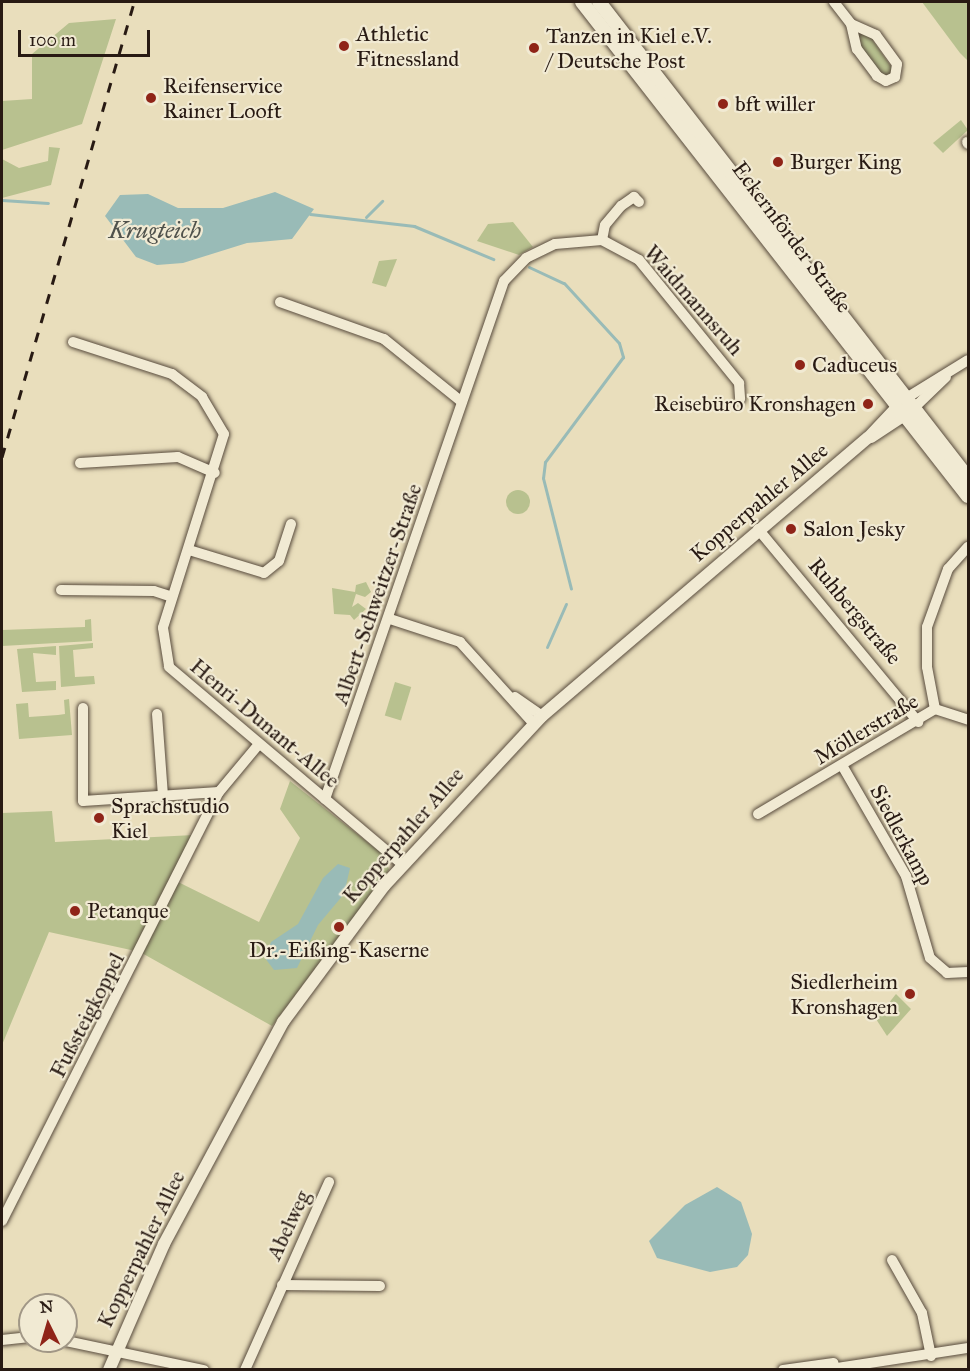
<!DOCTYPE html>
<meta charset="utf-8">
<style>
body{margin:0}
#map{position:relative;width:970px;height:1371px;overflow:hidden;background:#e9debc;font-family:"IM FELL Great Primer",serif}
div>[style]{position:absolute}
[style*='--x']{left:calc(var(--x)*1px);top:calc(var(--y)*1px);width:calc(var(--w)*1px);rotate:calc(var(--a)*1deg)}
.green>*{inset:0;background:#b8c18f;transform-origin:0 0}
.round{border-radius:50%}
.water>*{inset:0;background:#99bbb7}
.stream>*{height:3px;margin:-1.5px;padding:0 1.5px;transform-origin:1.5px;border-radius:1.5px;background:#99bbb7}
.roads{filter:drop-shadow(0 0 2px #584b3d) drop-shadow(0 0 2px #584b3d)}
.minor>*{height:10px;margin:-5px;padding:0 5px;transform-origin:5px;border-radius:5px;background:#f1ead3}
.tertiary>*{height:12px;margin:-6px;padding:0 6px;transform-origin:6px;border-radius:6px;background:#f1ead3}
.secondary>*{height:14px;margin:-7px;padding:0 7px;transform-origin:7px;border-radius:7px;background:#f1ead3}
.rail>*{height:3px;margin-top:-1.5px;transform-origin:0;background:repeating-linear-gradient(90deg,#281a13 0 10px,transparent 0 20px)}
.dots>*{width:16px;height:16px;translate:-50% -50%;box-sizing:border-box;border:3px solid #f1ead3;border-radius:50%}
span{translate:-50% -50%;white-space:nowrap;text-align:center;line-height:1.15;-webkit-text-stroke:4.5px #f1ead3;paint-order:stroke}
.poi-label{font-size:22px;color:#281a13}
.left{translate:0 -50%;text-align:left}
.right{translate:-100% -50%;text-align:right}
.street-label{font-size:22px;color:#281a13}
.water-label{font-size:24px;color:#50524c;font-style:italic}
.frame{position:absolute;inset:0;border:3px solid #281a13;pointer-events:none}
.north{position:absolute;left:18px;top:1293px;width:60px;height:60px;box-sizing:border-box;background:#f1ead3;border:2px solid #a19786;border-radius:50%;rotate:355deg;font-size:16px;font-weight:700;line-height:24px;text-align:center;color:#281a13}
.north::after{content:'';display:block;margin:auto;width:21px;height:27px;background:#8f2418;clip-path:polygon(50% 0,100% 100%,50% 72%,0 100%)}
.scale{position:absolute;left:18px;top:30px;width:132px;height:27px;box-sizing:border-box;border:3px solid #281a13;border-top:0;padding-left:8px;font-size:18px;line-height:21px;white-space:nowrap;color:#281a13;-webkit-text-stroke:4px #f1ead3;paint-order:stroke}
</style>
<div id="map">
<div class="green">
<i style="clip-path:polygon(922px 2px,968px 2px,968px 61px,960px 53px)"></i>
<i style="clip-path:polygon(116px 19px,82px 124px,2px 150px,2px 101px,32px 99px,32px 54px,69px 23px)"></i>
<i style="clip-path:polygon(857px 30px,869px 35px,895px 72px,885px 77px,863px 52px)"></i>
<i style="clip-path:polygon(961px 120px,968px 130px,943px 153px,933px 143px)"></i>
<i style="clip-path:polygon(49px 147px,60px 148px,51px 185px,2px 198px,2px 159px,19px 168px,48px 161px)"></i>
<i style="clip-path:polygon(513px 222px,533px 247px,519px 255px,477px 241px,488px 224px)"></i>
<i style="clip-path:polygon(397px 259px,386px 287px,372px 283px,379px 261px)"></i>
<i class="round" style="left:506px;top:490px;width:24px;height:24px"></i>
<i style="clip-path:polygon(366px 582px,371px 592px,365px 597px,356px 594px,352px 607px,358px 603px,366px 609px,354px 620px,350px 615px,334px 614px,332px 588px,355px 592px,356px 585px)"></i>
<i style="clip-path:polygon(91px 619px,92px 641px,2px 646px,2px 630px,85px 627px,85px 620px)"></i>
<i style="clip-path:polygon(93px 643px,93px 648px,73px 650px,75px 677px,94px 676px,95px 684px,61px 687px,59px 646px)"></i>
<i style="clip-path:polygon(56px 646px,56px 655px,33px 653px,36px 682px,56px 681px,56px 690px,22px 692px,17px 649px)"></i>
<i style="left:395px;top:682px;width:17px;height:35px;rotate:17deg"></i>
<i style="clip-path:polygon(69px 699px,72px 735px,19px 739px,16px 704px,28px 703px,29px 717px,58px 715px,65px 714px,64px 700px)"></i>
<i style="clip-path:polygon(290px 781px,385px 856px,389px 870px,272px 1026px,140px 952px,49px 932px,2px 1045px,2px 813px,52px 811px,55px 842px,194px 835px,172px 879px,259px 922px,300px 838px,280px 809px)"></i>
<i style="clip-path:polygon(896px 994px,911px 1009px,887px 1036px,876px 1019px)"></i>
</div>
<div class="water">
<i style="clip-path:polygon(275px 192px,314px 209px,292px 239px,247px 243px,183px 263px,157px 265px,136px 257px,105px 216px,120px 195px,148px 194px,178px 208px,223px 208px)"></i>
<i style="clip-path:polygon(338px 864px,350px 868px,344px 894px,318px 925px,297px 968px,274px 970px,265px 958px,271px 942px,298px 924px,323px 878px)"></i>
<i style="clip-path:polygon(717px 1187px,741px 1202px,752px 1234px,748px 1255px,737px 1267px,710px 1272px,657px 1258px,649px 1241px,685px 1205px)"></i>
</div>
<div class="stream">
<i style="--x:2;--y:200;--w:46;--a:3.7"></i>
<i style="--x:310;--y:214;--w:105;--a:6.6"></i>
<i style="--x:414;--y:226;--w:86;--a:22.7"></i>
<i style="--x:366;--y:217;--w:23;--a:-45"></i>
<i style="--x:529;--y:267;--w:38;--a:25"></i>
<i style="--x:564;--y:283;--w:81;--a:47.5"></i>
<i style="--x:619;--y:343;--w:15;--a:74"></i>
<i style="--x:623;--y:357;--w:131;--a:126.6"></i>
<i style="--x:545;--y:462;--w:16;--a:97"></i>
<i style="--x:543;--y:478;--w:114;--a:75.8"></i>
<i style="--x:547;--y:647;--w:47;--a:-66.2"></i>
</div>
<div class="roads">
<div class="minor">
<i style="--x:834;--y:2;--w:28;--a:52"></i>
<i style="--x:851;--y:24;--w:26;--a:77"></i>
<i style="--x:857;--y:49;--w:34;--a:53"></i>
<i style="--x:877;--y:76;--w:10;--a:29"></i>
<i style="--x:886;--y:81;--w:10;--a:-24"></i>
<i style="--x:895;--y:77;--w:13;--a:-81"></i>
<i style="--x:897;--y:64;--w:36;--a:-126"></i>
<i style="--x:876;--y:35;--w:27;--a:-156"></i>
<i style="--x:967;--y:142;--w:2;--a:63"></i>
<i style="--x:602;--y:240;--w:15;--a:-79"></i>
<i style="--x:605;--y:225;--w:25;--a:-50"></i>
<i style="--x:621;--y:206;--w:16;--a:-35"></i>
<i style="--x:634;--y:197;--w:7;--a:45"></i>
<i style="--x:280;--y:302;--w:110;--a:19.6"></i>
<i style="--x:384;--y:339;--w:100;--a:38.9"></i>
<i style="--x:73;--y:342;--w:104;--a:17.9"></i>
<i style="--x:172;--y:374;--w:38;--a:37"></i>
<i style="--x:202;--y:397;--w:43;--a:59.3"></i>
<i style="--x:224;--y:434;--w:203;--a:107.5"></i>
<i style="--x:163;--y:628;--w:39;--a:81"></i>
<i style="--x:169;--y:667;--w:305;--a:40.2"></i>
<i style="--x:908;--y:397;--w:70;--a:-31.7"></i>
<i style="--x:915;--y:407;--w:43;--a:-44.1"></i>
<i style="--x:80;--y:463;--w:98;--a:-3.5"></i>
<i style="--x:178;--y:457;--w:40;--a:23.4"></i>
<i style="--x:758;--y:529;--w:251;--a:50.3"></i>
<i style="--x:189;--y:550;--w:78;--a:17"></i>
<i style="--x:264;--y:573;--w:19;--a:-39"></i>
<i style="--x:279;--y:561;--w:39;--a:-72"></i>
<i style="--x:61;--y:590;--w:93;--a:0.6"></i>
<i style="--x:154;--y:591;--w:19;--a:18"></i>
<i style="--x:390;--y:619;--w:74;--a:18.2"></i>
<i style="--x:460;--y:642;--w:110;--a:47.9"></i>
<i style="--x:515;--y:697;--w:33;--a:35"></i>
<i style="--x:83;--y:708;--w:93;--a:90"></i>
<i style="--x:83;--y:801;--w:136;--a:-3.8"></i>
<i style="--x:219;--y:792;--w:62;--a:-50.2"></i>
<i style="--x:935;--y:709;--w:35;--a:18"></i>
<i style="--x:157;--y:714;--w:81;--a:85.8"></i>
<i style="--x:843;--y:767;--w:126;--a:60"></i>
<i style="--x:906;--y:876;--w:85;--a:73.7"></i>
<i style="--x:930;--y:958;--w:23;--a:41"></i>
<i style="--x:947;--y:973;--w:21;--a:-3"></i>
<i style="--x:325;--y:799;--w:548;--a:-70.94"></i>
<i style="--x:504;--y:281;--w:32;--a:-46"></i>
<i style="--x:526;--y:258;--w:32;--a:-26"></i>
<i style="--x:555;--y:244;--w:47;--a:-4.9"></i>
<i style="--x:602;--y:240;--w:42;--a:28.4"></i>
<i style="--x:639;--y:260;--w:159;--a:50.9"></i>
<i style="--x:739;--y:383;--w:16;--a:86"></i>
<i style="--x:758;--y:814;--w:206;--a:-30.7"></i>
<i style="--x:935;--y:709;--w:43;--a:-100.8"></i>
<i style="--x:927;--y:667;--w:40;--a:-90"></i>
<i style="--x:927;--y:627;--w:62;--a:-70.1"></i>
<i style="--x:948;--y:569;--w:30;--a:-48"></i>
<i style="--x:2;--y:1221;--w:481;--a:-63.2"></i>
<i style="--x:892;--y:1260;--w:61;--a:60.5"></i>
<i style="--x:922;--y:1313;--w:44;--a:78.2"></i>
<i style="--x:282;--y:1285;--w:98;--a:0.6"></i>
<i style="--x:2;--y:1340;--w:28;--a:-6"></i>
<i style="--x:66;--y:1341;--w:141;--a:11.9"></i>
<i style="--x:245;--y:1370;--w:206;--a:-65.9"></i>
<i style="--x:783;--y:1370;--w:51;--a:-7.8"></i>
<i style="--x:824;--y:1370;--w:146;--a:-8.7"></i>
</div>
<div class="tertiary">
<i style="--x:871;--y:437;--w:49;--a:-33.4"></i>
<i style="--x:109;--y:1370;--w:137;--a:-66.4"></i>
<i style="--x:164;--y:1244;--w:252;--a:-61.8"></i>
<i style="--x:283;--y:1022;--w:169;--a:-53.4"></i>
<i style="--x:384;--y:886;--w:232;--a:-47.1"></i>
<i style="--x:542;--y:716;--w:428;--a:-40.5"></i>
<i style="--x:868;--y:438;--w:51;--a:-46.6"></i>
</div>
<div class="secondary">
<i style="--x:582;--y:2;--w:627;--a:52"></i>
<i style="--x:599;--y:2;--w:602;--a:52.22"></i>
</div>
</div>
<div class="rail">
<i style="--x:2;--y:457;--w:474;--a:-73.8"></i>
</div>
<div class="dots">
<i style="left:344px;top:46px;background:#8f2418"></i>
<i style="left:534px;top:48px;background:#8f2418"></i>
<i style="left:151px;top:98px;background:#8f2418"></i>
<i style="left:723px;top:104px;background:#8f2418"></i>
<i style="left:778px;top:162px;background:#8f2418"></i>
<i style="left:800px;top:365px;background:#8f2418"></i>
<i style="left:868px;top:404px;background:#8f2418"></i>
<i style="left:791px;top:529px;background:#8f2418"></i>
<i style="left:99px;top:818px;background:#8f2418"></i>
<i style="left:75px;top:911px;background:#8f2418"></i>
<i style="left:339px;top:927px;background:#8f2418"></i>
<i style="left:910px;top:994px;background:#8f2418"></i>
</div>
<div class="poi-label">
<span class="left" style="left:356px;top:46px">Athletic<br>Fitnessland</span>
<span class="left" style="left:546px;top:48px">Tanzen in Kiel e.V.<br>/ Deutsche Post</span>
<span class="left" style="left:163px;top:98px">Reifenservice<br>Rainer Looft</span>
<span class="left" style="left:735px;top:104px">bft willer</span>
<span class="left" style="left:790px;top:162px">Burger King</span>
<span class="left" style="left:812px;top:365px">Caduceus</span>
<span class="right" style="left:856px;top:404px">Reisebüro Kronshagen</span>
<span class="left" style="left:803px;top:529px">Salon Jesky</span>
<span class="left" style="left:111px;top:818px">Sprachstudio<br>Kiel</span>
<span class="left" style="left:87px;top:911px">Petanque</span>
<span style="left:339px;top:950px">Dr.-Eißing-Kaserne</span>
<span class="right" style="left:898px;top:994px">Siedlerheim<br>Kronshagen</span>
</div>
<div class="street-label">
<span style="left:792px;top:237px;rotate:53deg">Eckernförder Straße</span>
<span style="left:694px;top:300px;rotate:49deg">Waidmannsruh</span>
<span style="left:759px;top:502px;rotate:-40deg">Kopperpahler Allee</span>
<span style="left:377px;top:594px;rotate:-71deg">Albert-Schweitzer-Straße</span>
<span style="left:855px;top:611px;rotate:50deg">Ruhbergstraße</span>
<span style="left:265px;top:723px;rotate:40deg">Henri-Dunant-Allee</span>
<span style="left:866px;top:729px;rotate:-31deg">Möllerstraße</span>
<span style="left:403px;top:835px;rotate:-49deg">Kopperpahler Allee</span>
<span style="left:902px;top:835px;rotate:62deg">Siedlerkamp</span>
<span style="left:87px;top:1015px;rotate:-63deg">Fußsteigkoppel</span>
<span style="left:288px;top:1225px;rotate:-65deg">Abelweg</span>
<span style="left:141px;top:1249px;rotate:-64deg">Kopperpahler Allee</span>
</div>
<div class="water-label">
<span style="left:155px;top:231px">Krugteich</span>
</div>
<div class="frame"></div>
<div class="north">N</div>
<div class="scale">100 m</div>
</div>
